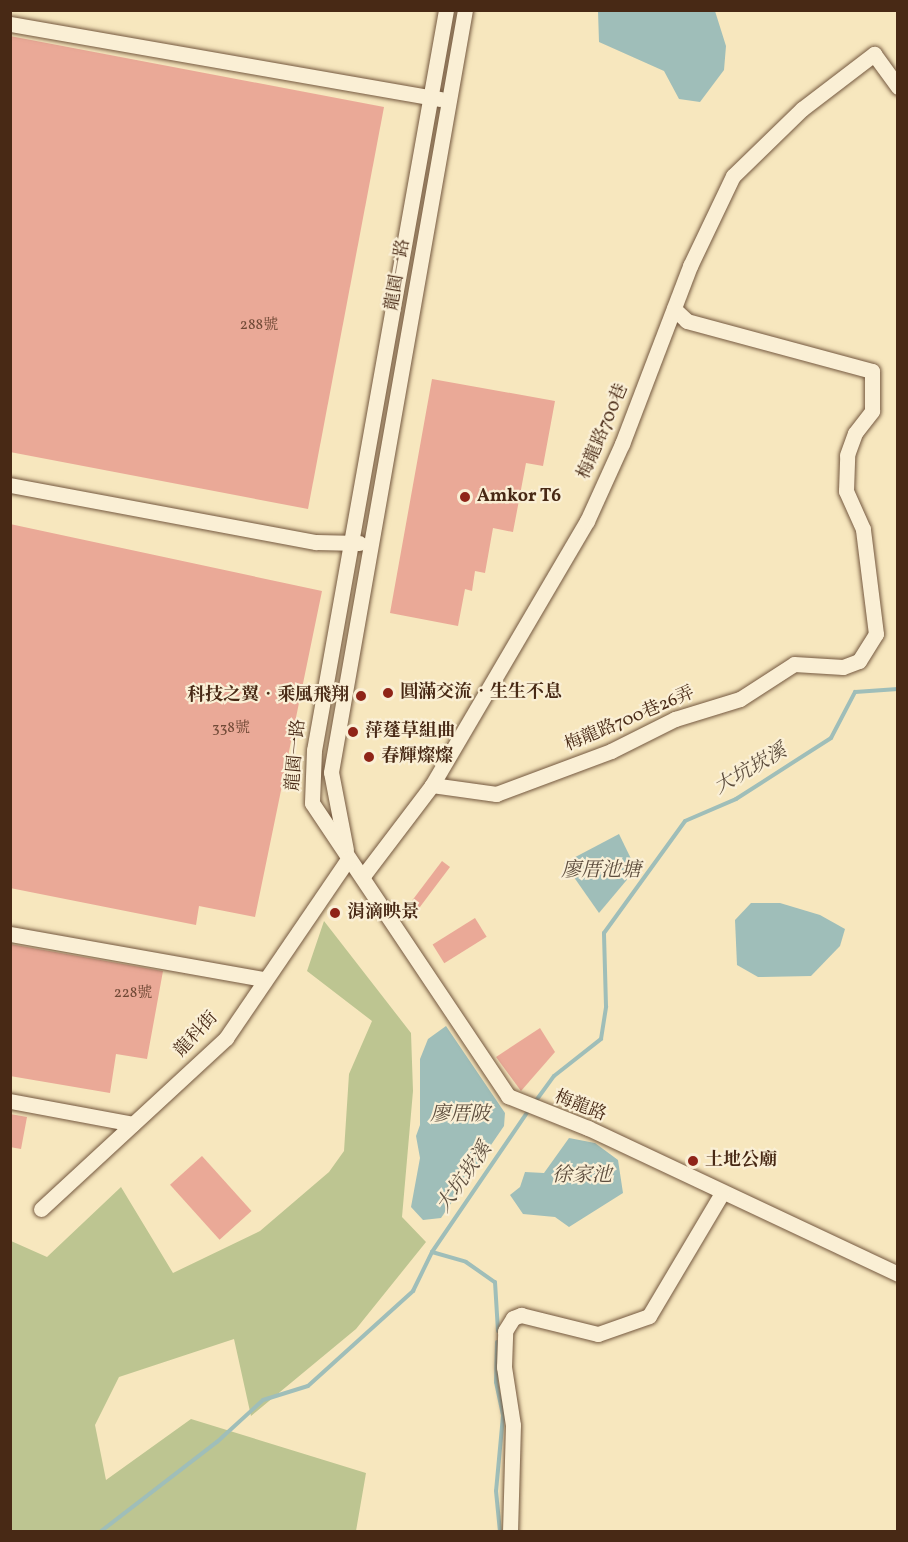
<!DOCTYPE html>
<meta charset="utf-8">
<style>
body{margin:0}
#map{position:relative;width:908px;height:1542px;overflow:hidden;background:#f7e7be;font-family:Vollkorn,"Noto Serif TC",serif}
div>[style]{position:absolute}
[style*='--x']{left:calc(var(--x)*1px);top:calc(var(--y)*1px);width:calc(var(--w)*1px);rotate:calc(var(--a)*1deg)}
.green>*{inset:0;background:#bdc591}
.water>*{inset:0;background:#9fbeb9}
.stream>*{height:4px;margin:-2px;padding:0 2px;transform-origin:2px;border-radius:2px;background:#9fbeb9}
.building>*{inset:0;background:#eaa997;transform-origin:0 0}
.roads{filter:drop-shadow(0 0 2px #74583f) drop-shadow(0 0 2px #74583f)}
.minor>*{height:15px;margin:-7.5px;padding:0 7.5px;transform-origin:7.5px;border-radius:7.5px;background:#faefd5}
.dots>*{width:16px;height:16px;translate:-50% -50%;box-sizing:border-box;border:3px solid #faefd5;border-radius:50%}
span{translate:-50% -50%;white-space:nowrap;text-align:center;line-height:1.15;-webkit-text-stroke:4.5px #faefd5;paint-order:stroke}
.number-label{font-size:15px;color:#704936}
.number-label span{-webkit-text-stroke-width:0}
.street-label{font-size:18px;color:#482915}
.poi-label{font-size:18px;color:#482915;font-weight:700}
.left{translate:0 -50%;text-align:left}
.right{translate:-100% -50%;text-align:right}
.water-label{font-size:20px;color:#5e4e3e;font-style:italic}
.frame{position:absolute;inset:0;border:12px solid #482915;pointer-events:none}
</style>
<div id="map">
<div class="green">
<i style="clip-path:polygon(324px 921px,411px 1033px,413px 1091px,402px 1217px,426px 1242px,356px 1329px,251px 1416px,234px 1339px,119px 1377px,95px 1425px,106px 1480px,191px 1419px,366px 1473px,356px 1531px,11px 1531px,11px 1241px,47px 1257px,121px 1187px,173px 1273px,260px 1231px,329px 1172px,344px 1151px,349px 1074px,372px 1021px,307px 971px)"></i>
</div>
<div class="water">
<i style="clip-path:polygon(598px 11px,715px 11px,726px 46px,724px 70px,700px 102px,679px 99px,664px 71px,599px 42px)"></i>
<i style="clip-path:polygon(619px 834px,636px 869px,599px 913px,564px 863px)"></i>
<i style="clip-path:polygon(751px 903px,780px 903px,820px 915px,845px 929px,840px 946px,811px 976px,758px 977px,737px 965px,735px 920px)"></i>
<i style="clip-path:polygon(446px 1026px,505px 1113px,504px 1126px,441px 1218px,423px 1220px,411px 1207px,420px 1158px,416px 1136px,420px 1125px,420px 1059px,428px 1039px)"></i>
<i style="clip-path:polygon(569px 1138px,595px 1143px,618px 1160px,623px 1193px,569px 1227px,555px 1217px,523px 1214px,510px 1195px,520px 1187px,525px 1172px,544px 1173px)"></i>
</div>
<div class="stream">
<i style="--x:535;--y:1102;--w:32;--a:-54"></i>
<i style="--x:554;--y:1076;--w:60;--a:-38.2"></i>
<i style="--x:601;--y:1039;--w:33;--a:-81"></i>
<i style="--x:606;--y:1006;--w:73;--a:-91.6"></i>
<i style="--x:604;--y:933;--w:138;--a:-54.1"></i>
<i style="--x:685;--y:821;--w:56;--a:-23.3"></i>
<i style="--x:736;--y:799;--w:113;--a:-32.7"></i>
<i style="--x:831;--y:738;--w:52;--a:-62.4"></i>
<i style="--x:855;--y:692;--w:43;--a:-4"></i>
<i style="--x:432;--y:1252;--w:35;--a:16"></i>
<i style="--x:466;--y:1262;--w:35;--a:35"></i>
<i style="--x:495;--y:1282;--w:49;--a:86.5"></i>
<i style="--x:497;--y:1342;--w:40;--a:91.4"></i>
<i style="--x:496;--y:1382;--w:35;--a:78"></i>
<i style="--x:503;--y:1416;--w:75;--a:95.3"></i>
<i style="--x:496;--y:1491;--w:41;--a:84.4"></i>
<i style="--x:100;--y:1532;--w:148;--a:-37.6"></i>
<i style="--x:217;--y:1442;--w:62;--a:-42.4"></i>
<i style="--x:263;--y:1400;--w:47;--a:-17.3"></i>
<i style="--x:308;--y:1386;--w:142;--a:-42.1"></i>
<i style="--x:413;--y:1291;--w:43;--a:-64"></i>
<i style="--x:432;--y:1252;--w:172;--a:-55.7"></i>
</div>
<div class="building">
<i style="clip-path:polygon(10px 36px,384px 107px,308px 509px,10px 452px)"></i>
<i style="clip-path:polygon(432px 379px,555px 401px,543px 466px,526px 463px,513px 532px,493px 528px,485px 573px,475px 571px,472px 591px,465px 589px,458px 626px,390px 613px)"></i>
<i style="clip-path:polygon(10px 524px,322px 591px,255px 917px,199px 906px,196px 925px,10px 888px)"></i>
<i style="left:442px;top:861px;width:10px;height:59px;rotate:37deg"></i>
<i style="left:475px;top:918px;width:22px;height:50px;rotate:58deg"></i>
<i style="clip-path:polygon(10px 944px,163px 971px,147px 1059px,116px 1054px,110px 1093px,10px 1076px)"></i>
<i style="clip-path:polygon(540px 1028px,555px 1052px,521px 1091px,496px 1057px)"></i>
<i style="clip-path:polygon(10px 1114px,27px 1117px,21px 1149px,10px 1147px)"></i>
<i style="left:202px;top:1156px;width:74px;height:43px;rotate:48deg"></i>
</div>
<div class="roads">
<div class="minor">
<i style="--x:446;--y:10;--w:752;--a:100.11"></i>
<i style="--x:314;--y:750;--w:53;--a:92.2"></i>
<i style="--x:312;--y:803;--w:353;--a:56.2"></i>
<i style="--x:508;--y:1096;--w:86;--a:21.8"></i>
<i style="--x:588;--y:1128;--w:343;--a:25.2"></i>
<i style="--x:10;--y:24;--w:437;--a:9.9"></i>
<i style="--x:10;--y:485;--w:311;--a:10.6"></i>
<i style="--x:316;--y:542;--w:43;--a:1.3"></i>
<i style="--x:432;--y:785;--w:65;--a:8"></i>
<i style="--x:496;--y:794;--w:123;--a:-20.5"></i>
<i style="--x:611;--y:751;--w:72;--a:-26.6"></i>
<i style="--x:675;--y:719;--w:68;--a:-17.1"></i>
<i style="--x:740;--y:699;--w:64;--a:-32.9"></i>
<i style="--x:794;--y:664;--w:49;--a:3.5"></i>
<i style="--x:843;--y:667;--w:17;--a:-21"></i>
<i style="--x:859;--y:661;--w:32;--a:-58"></i>
<i style="--x:876;--y:634;--w:106;--a:-97.1"></i>
<i style="--x:863;--y:529;--w:42;--a:-114.1"></i>
<i style="--x:846;--y:491;--w:36;--a:-88"></i>
<i style="--x:847;--y:455;--w:23;--a:-70"></i>
<i style="--x:855;--y:433;--w:28;--a:-52"></i>
<i style="--x:872;--y:411;--w:40;--a:-90"></i>
<i style="--x:872;--y:371;--w:192;--a:-164.9"></i>
<i style="--x:687;--y:321;--w:18;--a:-137"></i>
<i style="--x:346;--y:850;--w:79;--a:-100.9"></i>
<i style="--x:331;--y:772;--w:774;--a:-80.03"></i>
<i style="--x:363;--y:876;--w:114;--a:-52.8"></i>
<i style="--x:432;--y:785;--w:306;--a:-59.6"></i>
<i style="--x:587;--y:521;--w:85;--a:-65.6"></i>
<i style="--x:622;--y:444;--w:191;--a:-69.1"></i>
<i style="--x:690;--y:266;--w:100;--a:-64.5"></i>
<i style="--x:733;--y:176;--w:96;--a:-44.2"></i>
<i style="--x:802;--y:109;--w:91;--a:-37.4"></i>
<i style="--x:874;--y:54;--w:41;--a:54"></i>
<i style="--x:10;--y:934;--w:256;--a:10.1"></i>
<i style="--x:10;--y:1101;--w:125;--a:10.6"></i>
<i style="--x:41;--y:1209;--w:252;--a:-42.7"></i>
<i style="--x:226;--y:1038;--w:217;--a:-55.7"></i>
<i style="--x:510;--y:1532;--w:107;--a:-88.4"></i>
<i style="--x:513;--y:1425;--w:59;--a:-98.8"></i>
<i style="--x:504;--y:1367;--w:36;--a:-88"></i>
<i style="--x:505;--y:1331;--w:15;--a:-58"></i>
<i style="--x:513;--y:1318;--w:9;--a:-21"></i>
<i style="--x:521;--y:1315;--w:79;--a:13.9"></i>
<i style="--x:598;--y:1334;--w:54;--a:-19.4"></i>
<i style="--x:649;--y:1316;--w:143;--a:-59.3"></i>
</div>
</div>
<div class="dots">
<i style="left:465px;top:497px;background:#8f2418"></i>
<i style="left:388px;top:693px;background:#8f2418"></i>
<i style="left:361px;top:696px;background:#8f2418"></i>
<i style="left:353px;top:732px;background:#8f2418"></i>
<i style="left:369px;top:757px;background:#8f2418"></i>
<i style="left:335px;top:913px;background:#8f2418"></i>
<i style="left:693px;top:1161px;background:#8f2418"></i>
</div>
<div class="number-label">
<span style="left:259px;top:326px">288號</span>
<span style="left:231px;top:729px">338號</span>
<span style="left:133px;top:994px">228號</span>
</div>
<div class="street-label">
<span style="left:399px;top:275px;rotate:-80deg">龍園一路</span>
<span style="left:604px;top:432px;rotate:-67deg">梅龍路700巷</span>
<span style="left:630px;top:720px;rotate:-23deg">梅龍路700巷26弄</span>
<span style="left:297px;top:755px;rotate:-85deg">龍園一路</span>
<span style="left:197px;top:1035px;rotate:-47deg">龍科街</span>
<span style="left:580px;top:1107px;rotate:21deg">梅龍路</span>
</div>
<div class="poi-label">
<span class="left" style="left:477px;top:497px">Amkor T6</span>
<span class="left" style="left:400px;top:693px">圓滿交流．生生不息</span>
<span class="right" style="left:349px;top:696px">科技之翼．乘風飛翔</span>
<span class="left" style="left:365px;top:732px">萍蓬草組曲</span>
<span class="left" style="left:381px;top:757px">春輝燦燦</span>
<span class="left" style="left:347px;top:913px">涓滴映景</span>
<span class="left" style="left:705px;top:1161px">土地公廟</span>
</div>
<div class="water-label">
<span style="left:751px;top:770px;rotate:-30deg">大坑崁溪</span>
<span style="left:601px;top:871px">廖厝池塘</span>
<span style="left:460px;top:1115px">廖厝陂</span>
<span style="left:582px;top:1176px">徐家池</span>
<span style="left:465px;top:1178px;rotate:-55deg">大坑崁溪</span>
</div>
<div class="frame"></div>
</div>
